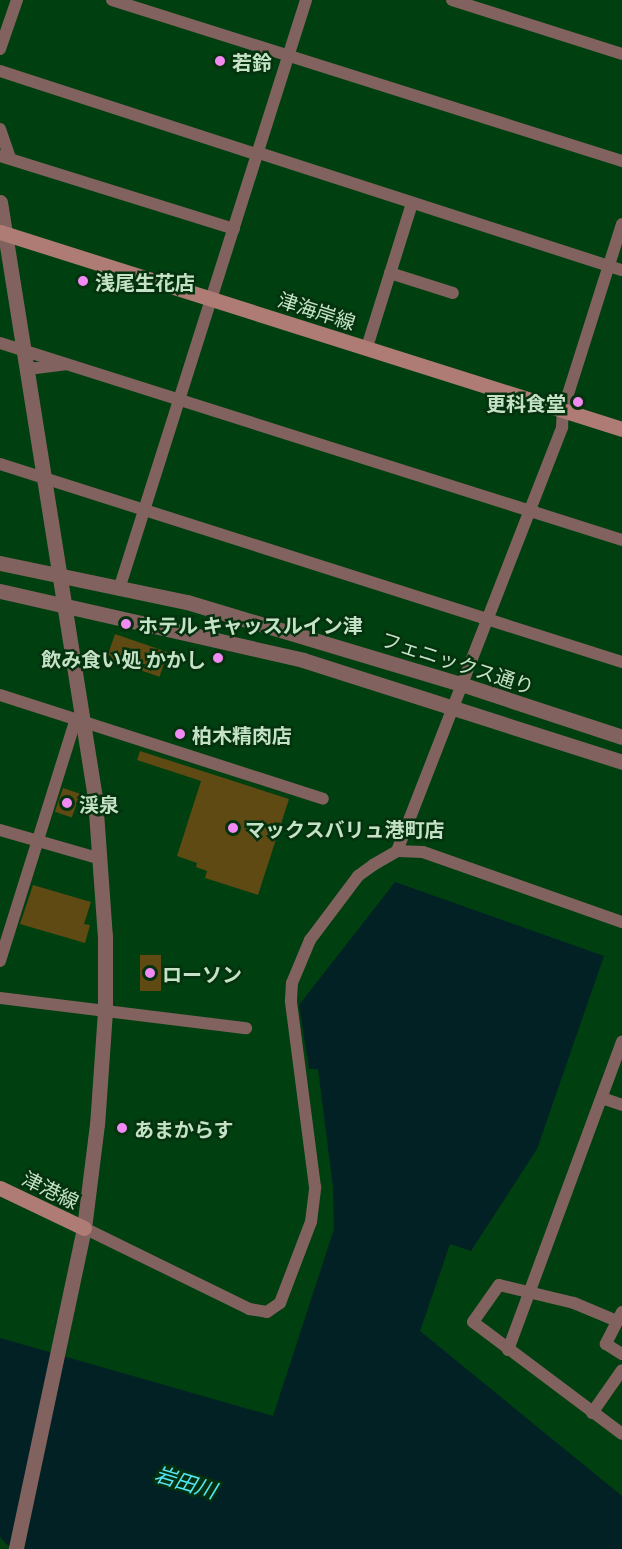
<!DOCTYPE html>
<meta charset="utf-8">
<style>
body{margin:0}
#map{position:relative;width:622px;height:1549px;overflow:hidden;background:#003f0f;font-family:"Playfair Display","Noto Sans JP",serif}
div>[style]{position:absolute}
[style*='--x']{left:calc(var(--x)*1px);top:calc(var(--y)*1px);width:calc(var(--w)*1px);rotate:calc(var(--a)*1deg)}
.water>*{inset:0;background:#012125}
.building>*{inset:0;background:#5f4a14;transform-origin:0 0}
.minor>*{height:12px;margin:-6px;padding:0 6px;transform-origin:6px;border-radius:6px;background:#82625e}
.tertiary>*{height:15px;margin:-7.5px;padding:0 7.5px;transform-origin:7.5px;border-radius:7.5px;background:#82625e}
.secondary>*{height:15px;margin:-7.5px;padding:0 7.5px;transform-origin:7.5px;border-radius:7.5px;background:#ae7b75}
.dots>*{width:16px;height:16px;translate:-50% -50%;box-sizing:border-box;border:3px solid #04320e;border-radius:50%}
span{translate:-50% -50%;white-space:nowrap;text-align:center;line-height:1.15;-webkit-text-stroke:5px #04320e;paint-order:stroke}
.poi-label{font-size:20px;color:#c5e2c6;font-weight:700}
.left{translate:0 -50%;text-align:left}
.right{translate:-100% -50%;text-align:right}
.street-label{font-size:20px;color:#c5e2c6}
.water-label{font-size:21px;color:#54e6f8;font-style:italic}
</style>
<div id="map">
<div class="water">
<i style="clip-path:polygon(395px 882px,604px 956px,537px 1149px,471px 1251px,450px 1244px,420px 1331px,622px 1496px,622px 1549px,20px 1549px,7px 1545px,0 1537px,0 1338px,273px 1416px,334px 1229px,333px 1187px,318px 1069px,309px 1069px,299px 1005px)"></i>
</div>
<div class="building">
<i style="left:115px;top:634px;width:56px;height:26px;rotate:19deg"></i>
<i style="clip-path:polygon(140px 751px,289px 799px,258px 895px,205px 878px,207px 871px,196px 867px,197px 863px,177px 856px,201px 781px,137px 760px)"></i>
<i style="left:63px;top:788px;width:18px;height:25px;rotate:19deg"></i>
<i style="clip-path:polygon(33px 885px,91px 902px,84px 924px,90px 925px,85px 943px,20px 924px)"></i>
<i style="left:140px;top:955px;width:21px;height:36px"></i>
</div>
<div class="minor">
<i style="--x:112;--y:0;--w:535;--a:17.52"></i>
<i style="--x:452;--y:0;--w:178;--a:17.6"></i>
<i style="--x:0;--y:49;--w:52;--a:-70.9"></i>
<i style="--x:0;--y:71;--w:271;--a:18"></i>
<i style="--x:0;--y:129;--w:31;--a:71"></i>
<i style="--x:259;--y:153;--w:381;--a:17.9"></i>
<i style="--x:0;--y:156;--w:245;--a:17.3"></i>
<i style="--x:390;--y:273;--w:66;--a:17.6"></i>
<i style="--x:0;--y:343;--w:652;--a:17.57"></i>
<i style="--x:367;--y:347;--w:151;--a:-72.6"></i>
<i style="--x:28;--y:369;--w:38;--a:-7"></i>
<i style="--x:0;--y:464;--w:653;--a:17.66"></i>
<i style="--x:120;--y:586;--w:615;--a:-72.39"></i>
<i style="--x:0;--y:695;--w:339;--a:17.8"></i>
<i style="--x:0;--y:830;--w:105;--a:16"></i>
<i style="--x:397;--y:851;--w:455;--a:-68.7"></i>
<i style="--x:562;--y:427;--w:17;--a:-87"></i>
<i style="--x:563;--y:410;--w:195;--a:-72.4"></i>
<i style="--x:0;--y:961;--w:254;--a:-72.6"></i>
<i style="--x:0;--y:998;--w:248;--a:7"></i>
<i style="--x:602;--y:1098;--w:21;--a:19"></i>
<i style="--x:84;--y:1228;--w:184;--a:26.1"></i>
<i style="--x:249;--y:1309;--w:18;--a:9"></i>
<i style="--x:267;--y:1312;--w:16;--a:-35"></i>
<i style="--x:280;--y:1303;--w:87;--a:-69.1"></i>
<i style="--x:311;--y:1222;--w:35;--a:-83"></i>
<i style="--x:315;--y:1187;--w:188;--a:-97.4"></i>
<i style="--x:291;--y:1001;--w:18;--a:-87"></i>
<i style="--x:292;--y:983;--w:47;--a:-67.3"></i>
<i style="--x:310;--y:940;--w:80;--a:-53.1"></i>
<i style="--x:358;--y:876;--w:19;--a:-36"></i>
<i style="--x:373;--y:865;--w:28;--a:-30"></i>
<i style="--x:397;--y:851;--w:26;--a:2"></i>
<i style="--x:423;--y:852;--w:211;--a:19.4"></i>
<i style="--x:622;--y:1312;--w:36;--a:117"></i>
<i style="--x:606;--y:1344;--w:19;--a:32"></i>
<i style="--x:617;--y:1321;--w:47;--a:-157.3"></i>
<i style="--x:574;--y:1303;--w:77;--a:-166.5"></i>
<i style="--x:499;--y:1285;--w:45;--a:125.1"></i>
<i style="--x:473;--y:1322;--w:186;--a:36.9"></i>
<i style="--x:508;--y:1350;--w:329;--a:-69.7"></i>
<i style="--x:592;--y:1413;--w:52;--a:-55.1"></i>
</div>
<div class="tertiary">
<i style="--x:0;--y:202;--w:604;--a:80.94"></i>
<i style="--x:95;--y:798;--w:138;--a:85.9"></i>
<i style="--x:105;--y:936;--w:75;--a:90"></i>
<i style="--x:105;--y:1011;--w:113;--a:94"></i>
<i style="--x:97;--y:1124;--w:105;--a:97.1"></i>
<i style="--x:84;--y:1228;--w:328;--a:102"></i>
<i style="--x:0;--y:563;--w:191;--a:11.8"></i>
<i style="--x:187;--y:602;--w:286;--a:16.7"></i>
<i style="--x:461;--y:684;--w:169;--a:18.2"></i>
<i style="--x:0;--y:591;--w:311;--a:12.8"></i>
<i style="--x:303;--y:660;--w:335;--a:17.7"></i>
</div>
<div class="secondary">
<i style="--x:0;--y:232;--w:652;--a:17.57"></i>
<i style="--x:0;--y:1188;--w:93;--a:25.5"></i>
</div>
<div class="dots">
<i style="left:220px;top:61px;background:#f28af3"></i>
<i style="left:83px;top:281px;background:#f28af3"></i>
<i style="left:578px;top:402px;background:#f28af3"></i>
<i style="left:126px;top:624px;background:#f28af3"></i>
<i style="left:218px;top:658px;background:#f28af3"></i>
<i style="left:180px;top:734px;background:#f28af3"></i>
<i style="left:67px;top:803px;background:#f28af3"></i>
<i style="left:233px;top:828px;background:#f28af3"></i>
<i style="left:150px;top:973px;background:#f28af3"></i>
<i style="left:122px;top:1128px;background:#f28af3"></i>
</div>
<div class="poi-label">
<span class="left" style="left:232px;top:61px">若鈴</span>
<span class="left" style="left:95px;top:281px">浅尾生花店</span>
<span class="right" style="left:566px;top:402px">更科食堂</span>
<span class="left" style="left:138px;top:624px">ホテル キャッスルイン津</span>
<span class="right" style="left:206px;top:658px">飲み食い処 かかし</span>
<span class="left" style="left:192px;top:734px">柏木精肉店</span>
<span class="left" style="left:79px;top:803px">渓泉</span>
<span class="left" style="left:245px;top:828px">マックスバリュ港町店</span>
<span class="left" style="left:162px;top:973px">ローソン</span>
<span class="left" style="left:134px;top:1128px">あまからす</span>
</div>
<div class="street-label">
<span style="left:317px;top:310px;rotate:18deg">津海岸線</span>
<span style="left:458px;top:662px;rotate:18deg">フェニックス通り</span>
<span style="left:51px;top:1189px;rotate:26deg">津港線</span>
</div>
<div class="water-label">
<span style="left:186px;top:1481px;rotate:17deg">岩田川</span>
</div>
</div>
